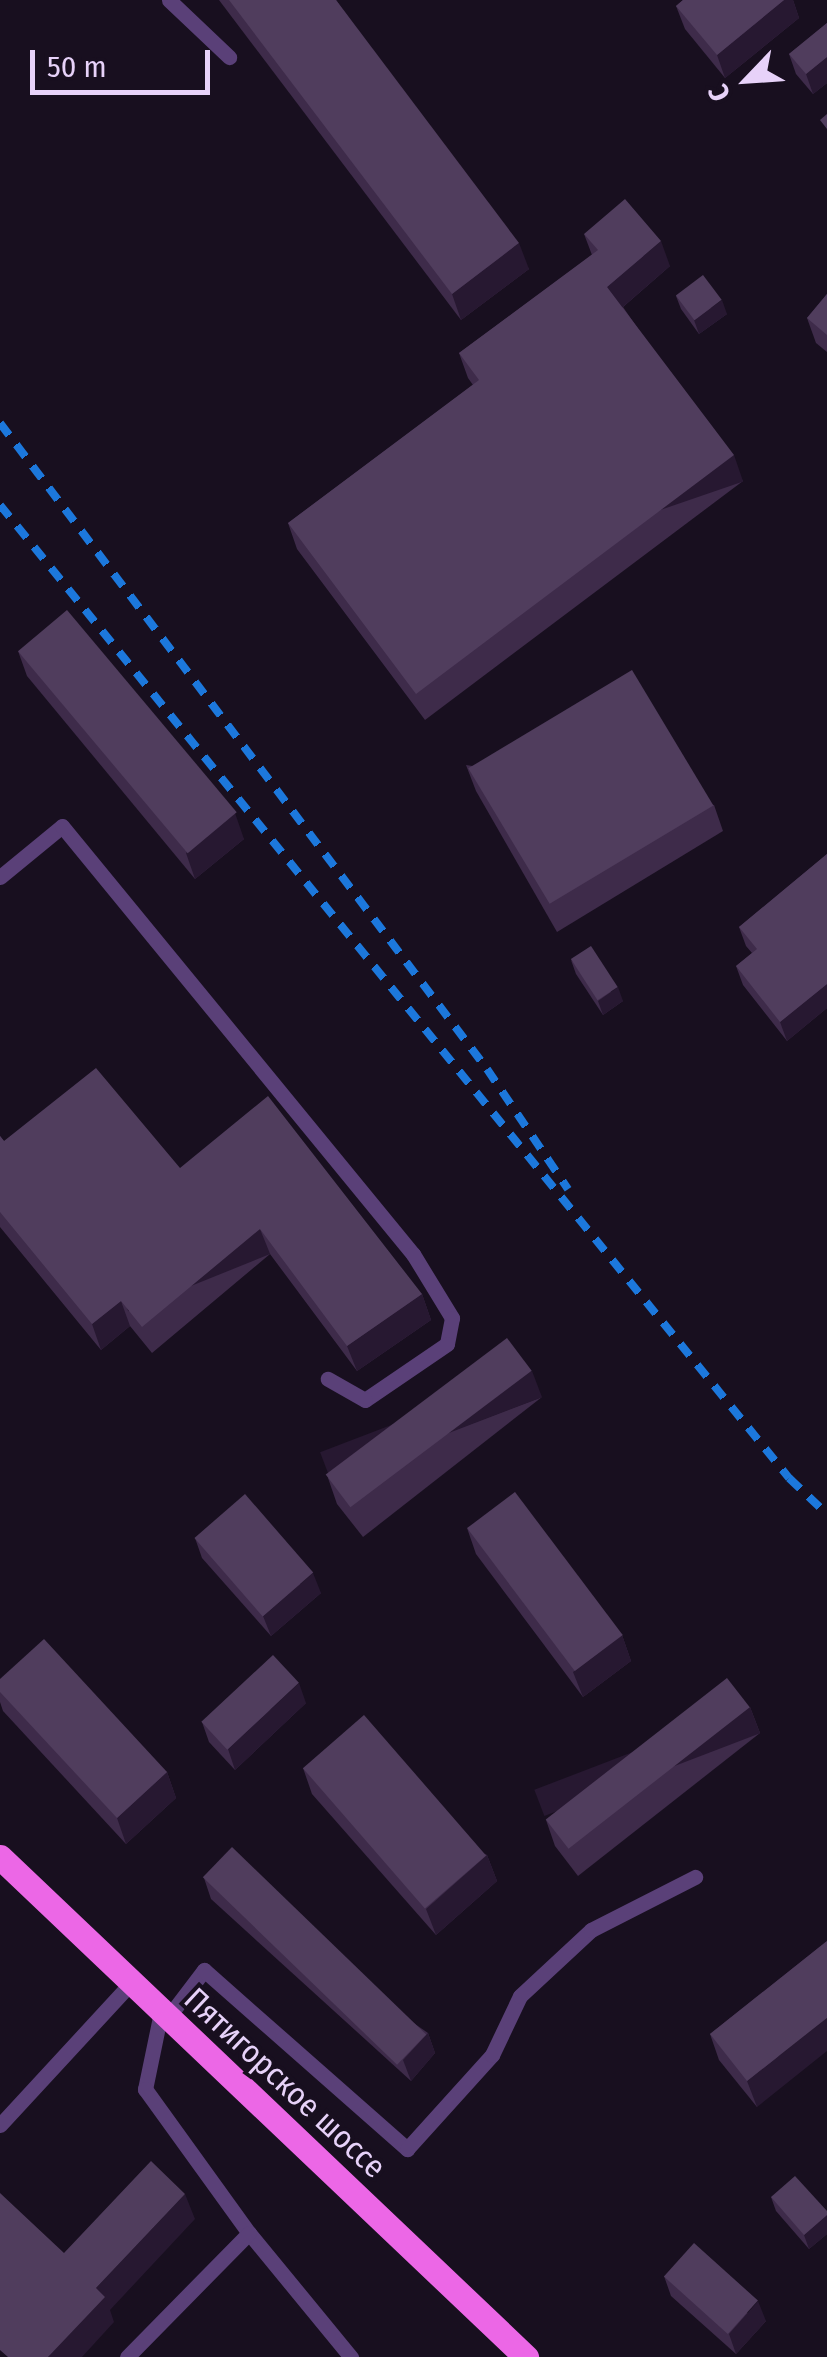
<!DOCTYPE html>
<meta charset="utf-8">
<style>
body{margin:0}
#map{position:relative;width:827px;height:2357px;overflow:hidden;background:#180f1f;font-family:"Fira Sans Condensed",sans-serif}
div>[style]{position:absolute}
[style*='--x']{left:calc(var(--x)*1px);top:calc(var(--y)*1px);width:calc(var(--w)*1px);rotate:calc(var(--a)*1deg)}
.service>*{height:15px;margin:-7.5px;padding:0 7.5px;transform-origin:7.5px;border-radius:7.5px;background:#5a4078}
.primary>*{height:25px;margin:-12.5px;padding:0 12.5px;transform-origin:12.5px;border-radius:12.5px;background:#ec67e6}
.rail>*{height:8px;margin-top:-4px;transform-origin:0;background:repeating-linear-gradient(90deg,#1c78dc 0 15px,transparent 0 27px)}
.wall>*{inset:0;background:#3e2b4a}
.shaded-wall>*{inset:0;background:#271831;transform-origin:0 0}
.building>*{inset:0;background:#503d5d;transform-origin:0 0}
span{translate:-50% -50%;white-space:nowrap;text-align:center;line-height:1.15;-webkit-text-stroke:8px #180f1f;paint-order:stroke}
.street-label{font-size:32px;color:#e7d2f9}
.north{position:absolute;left:697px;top:30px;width:100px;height:100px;-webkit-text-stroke:8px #180f1f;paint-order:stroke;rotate:245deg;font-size:28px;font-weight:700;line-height:40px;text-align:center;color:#e7d2f9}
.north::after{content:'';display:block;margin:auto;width:35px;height:45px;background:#e7d2f9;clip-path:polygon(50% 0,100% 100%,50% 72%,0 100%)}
.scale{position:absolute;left:30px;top:50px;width:180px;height:45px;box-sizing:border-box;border:5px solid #e7d2f9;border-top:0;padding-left:12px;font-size:30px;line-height:35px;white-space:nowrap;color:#e7d2f9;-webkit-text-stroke:8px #180f1f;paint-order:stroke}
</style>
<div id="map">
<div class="service">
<i style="--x:169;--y:0;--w:83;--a:43.5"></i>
<i style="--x:0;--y:877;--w:80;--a:-39.4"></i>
<i style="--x:62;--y:826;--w:554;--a:50.65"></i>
<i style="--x:413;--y:1254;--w:75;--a:58.6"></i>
<i style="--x:452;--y:1318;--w:26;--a:101"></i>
<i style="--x:447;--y:1344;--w:99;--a:145.7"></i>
<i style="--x:365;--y:1400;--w:43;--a:-150.4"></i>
<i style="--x:161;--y:2012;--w:79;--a:101.7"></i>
<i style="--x:145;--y:2089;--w:178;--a:54.2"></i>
<i style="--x:249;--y:2233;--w:161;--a:50.6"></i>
<i style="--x:169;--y:2016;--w:58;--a:-52.7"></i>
<i style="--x:204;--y:1970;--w:271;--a:41.4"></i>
<i style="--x:407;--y:2149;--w:127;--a:-47.9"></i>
<i style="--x:492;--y:2055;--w:65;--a:-64.6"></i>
<i style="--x:520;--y:1996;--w:97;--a:-42.9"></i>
<i style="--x:591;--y:1930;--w:117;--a:-27"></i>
<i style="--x:0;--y:2125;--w:195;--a:-47.3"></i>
<i style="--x:127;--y:2357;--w:174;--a:-45.5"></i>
</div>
<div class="primary">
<i style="--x:0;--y:1857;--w:726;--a:43.55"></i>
</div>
<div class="rail">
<i style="--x:0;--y:423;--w:809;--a:52.99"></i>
<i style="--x:487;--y:1069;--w:145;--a:56"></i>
<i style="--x:0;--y:505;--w:1253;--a:50.96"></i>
<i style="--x:789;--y:1478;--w:52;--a:43.5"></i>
</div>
<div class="wall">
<i style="clip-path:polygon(219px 0,336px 0,529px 269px,461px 320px)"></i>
<i style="clip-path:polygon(683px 0,793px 0,799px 18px,725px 78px,685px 29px,676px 6px)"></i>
<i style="clip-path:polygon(827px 23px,827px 83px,813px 94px,796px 74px,789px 54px)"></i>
<i style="clip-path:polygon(584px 234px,670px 266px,623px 307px,743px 481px,425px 720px,297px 549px,288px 523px,473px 385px,468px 378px,459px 353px,592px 255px)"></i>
<i style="clip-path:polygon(827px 294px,827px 352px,816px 343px,807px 318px)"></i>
<i style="clip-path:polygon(676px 296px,727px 314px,699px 334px,681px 309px)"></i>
<i style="clip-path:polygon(18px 651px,244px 839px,195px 879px,27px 676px)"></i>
<i style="clip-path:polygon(466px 765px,714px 805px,723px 831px,557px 932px,476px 791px)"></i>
<i style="clip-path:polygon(827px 854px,827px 1008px,787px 1041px,743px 985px,736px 966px,752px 953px,746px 946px,739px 927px)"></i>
<i style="clip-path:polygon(571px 960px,623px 1001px,603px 1015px,576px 974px)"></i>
<i style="clip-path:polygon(0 1136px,4px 1141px,180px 1168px,422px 1294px,431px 1320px,357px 1371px,270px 1254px,152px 1353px,130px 1326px,101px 1350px,0 1227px)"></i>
<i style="clip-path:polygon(542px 1397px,363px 1537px,337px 1504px,328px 1478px)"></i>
<i style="clip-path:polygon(467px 1528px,622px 1635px,631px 1661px,583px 1697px,476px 1554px)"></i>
<i style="clip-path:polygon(195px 1538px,321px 1593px,271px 1636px,202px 1558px)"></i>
<i style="clip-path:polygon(0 1679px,167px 1772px,176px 1798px,126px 1844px,3px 1711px,0 1702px)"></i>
<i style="clip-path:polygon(306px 1703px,235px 1770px,209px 1742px,202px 1722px)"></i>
<i style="clip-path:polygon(750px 1707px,760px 1733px,578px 1876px,555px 1846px,546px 1820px)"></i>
<i style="clip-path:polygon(303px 1768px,487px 1855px,497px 1881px,436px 1935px,312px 1794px)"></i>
<i style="clip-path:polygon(204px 1878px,428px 2033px,435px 2053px,411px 2081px,211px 1899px)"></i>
<i style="clip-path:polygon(827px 1941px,757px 2107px,719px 2060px,710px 2034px)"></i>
<i style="clip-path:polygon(771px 2197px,827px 2211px,827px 2234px,809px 2249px,776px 2211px)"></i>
<i style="clip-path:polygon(664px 2276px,766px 2321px,736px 2354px,671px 2296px)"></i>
</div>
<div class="shaded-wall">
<i style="clip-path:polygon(784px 0,793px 0,799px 18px,725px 78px,717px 55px)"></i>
<i style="clip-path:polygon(827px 57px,827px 83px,813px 94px,806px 74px)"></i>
<i style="clip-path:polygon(661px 241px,670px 266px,617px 312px,607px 287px)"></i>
<i style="clip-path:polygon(519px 243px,529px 269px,461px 320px,452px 294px)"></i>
<i style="clip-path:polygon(722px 300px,727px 314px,699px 334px,694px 320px)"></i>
<i style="left:734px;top:455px;width:28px;height:398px;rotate:71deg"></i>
<i style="clip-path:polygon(235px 813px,244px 839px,195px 879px,186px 853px)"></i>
<i style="clip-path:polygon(827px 984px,827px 1008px,787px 1041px,780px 1022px)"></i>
<i style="clip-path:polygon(618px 987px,623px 1001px,603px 1015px,598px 1001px)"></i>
<i style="left:260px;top:1229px;width:27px;height:153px;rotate:68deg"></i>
<i style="clip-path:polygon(422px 1294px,431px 1320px,357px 1371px,347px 1346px)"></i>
<i style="clip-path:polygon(121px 1301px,130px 1326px,101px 1350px,92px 1324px)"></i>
<i style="left:532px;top:1371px;width:28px;height:227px;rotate:69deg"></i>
<i style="clip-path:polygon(313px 1573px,321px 1593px,271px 1636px,263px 1616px)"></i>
<i style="clip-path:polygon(622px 1635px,631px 1661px,583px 1697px,573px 1672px)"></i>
<i style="clip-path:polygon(299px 1683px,306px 1703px,235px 1770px,228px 1749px)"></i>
<i style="left:750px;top:1707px;width:28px;height:231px;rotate:69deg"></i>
<i style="clip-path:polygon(167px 1772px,176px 1798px,126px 1844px,117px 1818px)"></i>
<i style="clip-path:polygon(487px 1855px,497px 1881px,436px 1935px,426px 1909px)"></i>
<i style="clip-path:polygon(827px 2018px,827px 2051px,757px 2107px,747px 2081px)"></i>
<i style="clip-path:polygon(428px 2033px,435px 2053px,411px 2081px,403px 2060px)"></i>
<i style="clip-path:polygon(185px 2194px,195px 2219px,110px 2310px,114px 2322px,82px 2357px,48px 2357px,96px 2288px)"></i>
<i style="clip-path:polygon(827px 2215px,827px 2234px,809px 2249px,804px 2235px)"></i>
<i style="clip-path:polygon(758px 2301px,766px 2321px,736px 2354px,729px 2334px)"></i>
</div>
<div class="building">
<i style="clip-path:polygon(229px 0,336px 0,519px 243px,452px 294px)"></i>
<i style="clip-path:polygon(683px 0,784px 0,717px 55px,676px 6px)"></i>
<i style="clip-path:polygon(827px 23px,827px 57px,806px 74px,789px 54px)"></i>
<i style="clip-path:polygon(827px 114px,827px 129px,820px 120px)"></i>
<i style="clip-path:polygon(625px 199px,661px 241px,607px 287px,734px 455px,416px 694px,288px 523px,479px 380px,459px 353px,598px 250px,584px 234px)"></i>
<i style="left:703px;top:275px;width:31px;height:34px;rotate:53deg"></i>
<i style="clip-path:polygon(827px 294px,827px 335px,807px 318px)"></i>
<i style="left:67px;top:610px;width:264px;height:64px;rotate:50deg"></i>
<i style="left:632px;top:670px;width:158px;height:191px;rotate:59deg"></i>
<i style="clip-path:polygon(827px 854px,827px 984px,780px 1022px,736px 966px,757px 949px,739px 927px)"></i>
<i style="left:591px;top:946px;width:49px;height:24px;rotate:57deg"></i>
<i style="clip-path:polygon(96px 1068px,180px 1168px,268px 1096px,422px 1294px,347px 1346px,260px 1229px,142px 1327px,121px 1301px,92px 1324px,0 1212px,0 1136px,4px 1141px)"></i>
<i style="left:507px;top:1338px;width:41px;height:227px;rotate:53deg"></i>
<i style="left:515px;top:1492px;width:179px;height:60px;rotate:53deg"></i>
<i style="left:245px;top:1494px;width:104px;height:67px;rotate:49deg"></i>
<i style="clip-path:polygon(44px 1639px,167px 1772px,117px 1818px,0 1692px,0 1679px)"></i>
<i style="left:273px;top:1655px;width:38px;height:98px;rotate:47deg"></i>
<i style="left:727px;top:1678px;width:37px;height:230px;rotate:52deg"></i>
<i style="left:364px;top:1715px;width:186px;height:81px;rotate:49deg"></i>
<i style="left:232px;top:1847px;width:270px;height:42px;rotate:44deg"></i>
<i style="clip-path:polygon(827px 1941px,827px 2018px,747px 2081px,710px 2034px)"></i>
<i style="clip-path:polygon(151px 2161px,185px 2194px,96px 2288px,105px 2297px,48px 2357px,8px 2357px,0 2350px,0 2193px,64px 2253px)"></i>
<i style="clip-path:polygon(795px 2176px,827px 2211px,827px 2215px,804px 2235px,771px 2197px)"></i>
<i style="left:694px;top:2243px;width:86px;height:45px;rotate:42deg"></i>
</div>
<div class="street-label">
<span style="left:285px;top:2083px;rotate:43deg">Пятигорское шоссе</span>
</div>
<div class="north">С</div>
<div class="scale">50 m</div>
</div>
